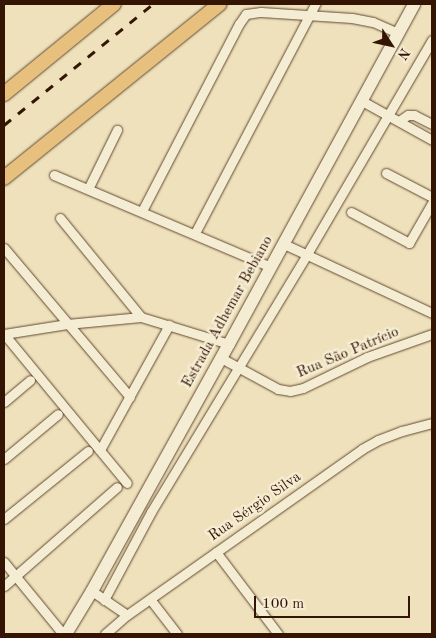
<!DOCTYPE html>
<meta charset="utf-8">
<style>
body{margin:0}
#map{position:relative;width:436px;height:638px;overflow:hidden;background:#eee1bb;font-family:"Old Standard TT",serif}
div>[style]{position:absolute}
[style*='--x']{left:calc(var(--x)*1px);top:calc(var(--y)*1px);width:calc(var(--w)*1px);rotate:calc(var(--a)*1deg)}
.roads{filter:drop-shadow(0 0 1px #624831) drop-shadow(0 0 1px #624831)}
.minor>*{height:9px;margin:-4.5px;padding:0 4.5px;transform-origin:4.5px;border-radius:4.5px;background:#f4ecd3}
.secondary>*{height:12px;margin:-6px;padding:0 6px;transform-origin:6px;border-radius:6px;background:#f4ecd3}
.primary>*{height:14px;margin:-7px;padding:0 7px;transform-origin:7px;border-radius:7px;background:#e7c07e}
.rail>*{height:3px;margin-top:-1.5px;transform-origin:0;background:repeating-linear-gradient(90deg,#341503 0 9px,transparent 0 18px)}
span{translate:-50% -50%;white-space:nowrap;text-align:center;line-height:1.15;-webkit-text-stroke:5px #f4ecd3;paint-order:stroke}
.street-label{font-size:15px;color:#341503}
.frame{position:absolute;inset:0;border:5px solid #341503;pointer-events:none}
.north{position:absolute;left:366px;top:20px;width:50px;height:50px;-webkit-text-stroke:4px #f4ecd3;paint-order:stroke;rotate:125deg;font-size:14px;font-weight:700;line-height:20px;text-align:center;color:#341503}
.north::after{content:'';display:block;margin:auto;width:18px;height:22px;background:#341503;clip-path:polygon(50% 0,100% 100%,50% 72%,0 100%)}
.scale{position:absolute;left:254px;top:596px;width:156px;height:22px;box-sizing:border-box;border:2px solid #341503;border-top:0;padding-left:6px;font-size:15px;line-height:18px;white-space:nowrap;color:#341503;-webkit-text-stroke:4px #f4ecd3;paint-order:stroke}
</style>
<div id="map">
<div class="roads">
<div class="minor">
<i style="--x:362;--y:101;--w:80;--a:29.1"></i>
<i style="--x:399;--y:121;--w:11;--a:-34"></i>
<i style="--x:408;--y:115;--w:6;--a:0"></i>
<i style="--x:414;--y:115;--w:20;--a:27"></i>
<i style="--x:386;--y:173;--w:52;--a:27.6"></i>
<i style="--x:54;--y:175;--w:236;--a:23"></i>
<i style="--x:88;--y:189;--w:66;--a:-63.8"></i>
<i style="--x:142;--y:211;--w:211;--a:-62.6"></i>
<i style="--x:239;--y:24;--w:12;--a:-55"></i>
<i style="--x:246;--y:14;--w:15;--a:-8"></i>
<i style="--x:261;--y:12;--w:91;--a:3.8"></i>
<i style="--x:352;--y:18;--w:21;--a:11"></i>
<i style="--x:373;--y:22;--w:27;--a:24"></i>
<i style="--x:351;--y:212;--w:66;--a:28.1"></i>
<i style="--x:409;--y:243;--w:46;--a:-60.1"></i>
<i style="--x:60;--y:218;--w:128;--a:50.7"></i>
<i style="--x:195;--y:233;--w:259;--a:-62.3"></i>
<i style="--x:284;--y:244;--w:163;--a:25"></i>
<i style="--x:4;--y:248;--w:195;--a:49.8"></i>
<i style="--x:4;--y:334;--w:64;--a:-9"></i>
<i style="--x:67;--y:324;--w:74;--a:-5.4"></i>
<i style="--x:141;--y:317;--w:92;--a:17.1"></i>
<i style="--x:4;--y:334;--w:193;--a:50.5"></i>
<i style="--x:221;--y:358;--w:65;--a:28.5"></i>
<i style="--x:278;--y:389;--w:12;--a:9"></i>
<i style="--x:290;--y:391;--w:13;--a:-13"></i>
<i style="--x:303;--y:388;--w:71;--a:-25.8"></i>
<i style="--x:367;--y:357;--w:69;--a:-19.5"></i>
<i style="--x:4;--y:402;--w:34;--a:-40"></i>
<i style="--x:100;--y:450;--w:143;--a:-61.1"></i>
<i style="--x:4;--y:459;--w:70;--a:-39.8"></i>
<i style="--x:4;--y:519;--w:108;--a:-39"></i>
<i style="--x:216;--y:552;--w:103;--a:52.9"></i>
<i style="--x:4;--y:562;--w:93;--a:50.7"></i>
<i style="--x:4;--y:586;--w:150;--a:-41.2"></i>
<i style="--x:92;--y:591;--w:42;--a:34.4"></i>
<i style="--x:150;--y:599;--w:44;--a:52.4"></i>
<i style="--x:104;--y:600;--w:100;--a:-61.9"></i>
<i style="--x:151;--y:512;--w:301;--a:-58.8"></i>
<i style="--x:307;--y:254;--w:248;--a:-59.7"></i>
<i style="--x:105;--y:634;--w:29;--a:-41"></i>
<i style="--x:127;--y:615;--w:288;--a:-35.2"></i>
<i style="--x:362;--y:449;--w:18;--a:-29"></i>
<i style="--x:378;--y:440;--w:26;--a:-21"></i>
<i style="--x:402;--y:431;--w:31;--a:-15"></i>
</div>
<div class="secondary">
<i style="--x:66;--y:634;--w:50;--a:-58.8"></i>
<i style="--x:92;--y:591;--w:282;--a:-61"></i>
<i style="--x:229;--y:344;--w:387;--a:-61.4"></i>
</div>
<div class="primary">
<i style="--x:4;--y:94;--w:142;--a:-39.3"></i>
<i style="--x:4;--y:178;--w:277;--a:-38.9"></i>
</div>
</div>
<div class="rail">
<i style="--x:4;--y:125;--w:192;--a:-39.1"></i>
</div>
<div class="street-label">
<span style="left:228px;top:312px;rotate:-61deg">Estrada Adhemar Bebiano</span>
<span style="left:348px;top:353px;rotate:-23deg">Rua São Patrício</span>
<span style="left:255px;top:507px;rotate:-35deg">Rua Sérgio Silva</span>
</div>
<div class="frame"></div>
<div class="north">N</div>
<div class="scale">100 m</div>
</div>
